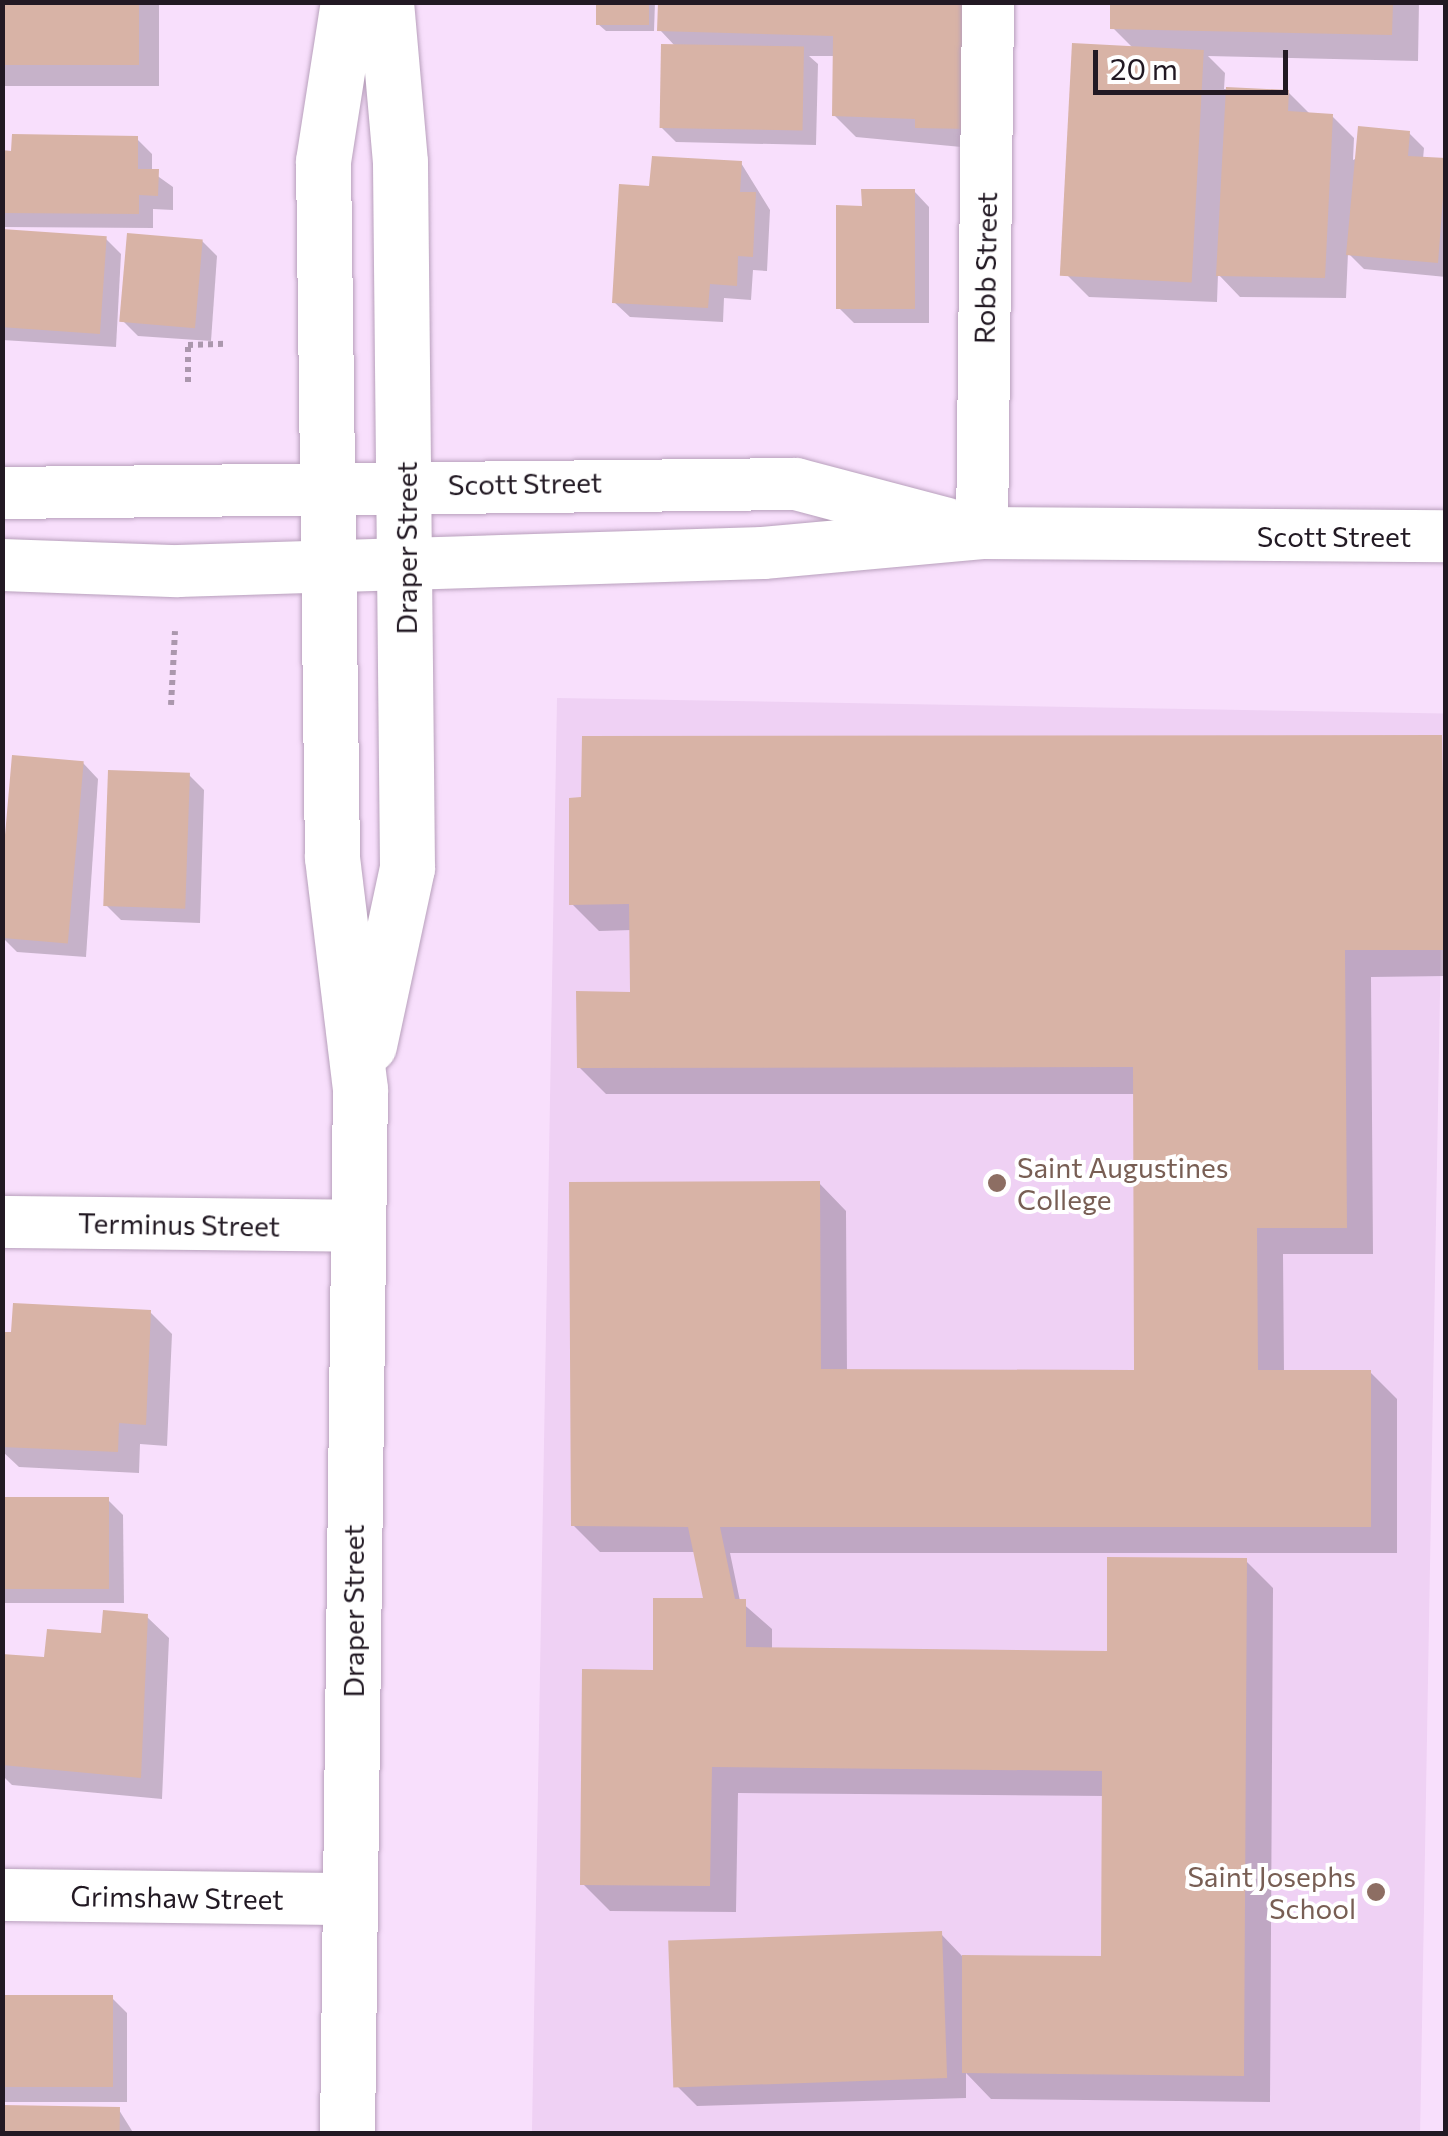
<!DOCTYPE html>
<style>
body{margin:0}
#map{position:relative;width:1448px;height:2136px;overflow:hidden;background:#f8dffc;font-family:Commissioner,sans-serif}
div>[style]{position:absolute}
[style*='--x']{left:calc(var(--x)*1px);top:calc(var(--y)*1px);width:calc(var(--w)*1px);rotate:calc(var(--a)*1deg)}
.built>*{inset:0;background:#efd1f4;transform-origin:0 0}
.shadow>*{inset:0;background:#0003;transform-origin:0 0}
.building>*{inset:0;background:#d8b3a6;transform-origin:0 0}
.path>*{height:6px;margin-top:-3px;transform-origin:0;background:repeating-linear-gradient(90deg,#ab97ad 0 5px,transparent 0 10px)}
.roads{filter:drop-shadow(0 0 2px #b8a0bc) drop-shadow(0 0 2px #b8a0bc)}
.street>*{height:52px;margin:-26px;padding:0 26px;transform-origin:26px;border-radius:26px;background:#fff}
.secondary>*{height:55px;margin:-27.5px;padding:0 27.5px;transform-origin:27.5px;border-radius:27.5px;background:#fff}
.dots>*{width:28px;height:28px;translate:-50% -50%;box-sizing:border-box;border:5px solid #fff;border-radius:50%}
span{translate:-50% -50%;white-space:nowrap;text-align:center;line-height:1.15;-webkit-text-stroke:8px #fff;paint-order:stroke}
.street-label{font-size:28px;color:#221923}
.education-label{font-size:28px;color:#785e54}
.left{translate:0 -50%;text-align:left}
.right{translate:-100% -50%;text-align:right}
.frame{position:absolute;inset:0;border:5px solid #221923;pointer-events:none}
.scale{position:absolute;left:1093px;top:50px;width:195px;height:45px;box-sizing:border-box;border:5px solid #221923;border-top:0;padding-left:12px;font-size:30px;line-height:35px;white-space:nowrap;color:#221923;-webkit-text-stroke:8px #fff;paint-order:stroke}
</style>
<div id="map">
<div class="built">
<i style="left:557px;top:698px;width:888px;height:1436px;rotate:1deg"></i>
</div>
<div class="shadow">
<i style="left:2px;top:2px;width:157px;height:84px"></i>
<i style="clip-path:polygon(599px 2px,655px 2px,654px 31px,606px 31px,598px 24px)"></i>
<i style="clip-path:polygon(996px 2px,993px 150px,856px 137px,834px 115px,835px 56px,809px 56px,818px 64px,816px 145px,676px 142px,661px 127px,676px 47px,660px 30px)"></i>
<i style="clip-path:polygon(1113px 2px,1419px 2px,1418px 61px,1208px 56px,1225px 73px,1224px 89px,1288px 92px,1311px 115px,1332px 116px,1354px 138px,1353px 160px,1409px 133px,1424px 148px,1423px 159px,1445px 161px,1446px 277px,1364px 269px,1348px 253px,1346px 298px,1240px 297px,1218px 274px,1217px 302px,1089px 297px,1067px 275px,1133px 48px,1113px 28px)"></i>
<i style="clip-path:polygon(137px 139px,152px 154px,152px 172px,173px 187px,173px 210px,153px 209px,153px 228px,2px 227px,2px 153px)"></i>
<i style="clip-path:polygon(741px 163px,770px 210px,767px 271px,753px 270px,751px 300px,724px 298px,723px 322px,630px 317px,614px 302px,652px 188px)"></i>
<i style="clip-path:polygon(914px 191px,929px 207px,929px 323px,854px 323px,839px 308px,864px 208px)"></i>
<i style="clip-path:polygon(2px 232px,106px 239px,121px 254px,116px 347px,2px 340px)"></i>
<i style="clip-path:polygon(202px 241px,217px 256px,211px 341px,138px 336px,123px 321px)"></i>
<i style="clip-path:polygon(1441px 738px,1446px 976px,1371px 977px,1373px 1254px,1283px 1254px,1284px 1372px,1370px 1372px,1397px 1399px,1397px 1553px,730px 1553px,740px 1601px,772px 1629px,772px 1650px,1109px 1654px,1246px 1561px,1273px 1588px,1270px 2102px,991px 2099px,966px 2073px,966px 2098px,697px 2106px,675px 2084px,941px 1934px,962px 1956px,1104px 1959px,1105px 1796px,738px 1793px,736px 1912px,610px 1911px,583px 1884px,655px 1672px,710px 1601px,696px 1552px,600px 1552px,573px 1525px,819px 1183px,846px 1211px,847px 1372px,1136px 1372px,1135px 1094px,606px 1094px,579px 1067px,632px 994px,632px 930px,599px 931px,572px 904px)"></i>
<i style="clip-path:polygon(83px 763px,98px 779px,86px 957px,17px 952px,2px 937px)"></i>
<i style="clip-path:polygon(189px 775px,204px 790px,200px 923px,121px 920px,106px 905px)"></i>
<i style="clip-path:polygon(150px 1312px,172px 1334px,167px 1446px,140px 1444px,139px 1473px,19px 1467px,2px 1451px,2px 1334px)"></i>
<i style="clip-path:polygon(2px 1500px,108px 1500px,123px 1515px,124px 1603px,2px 1603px)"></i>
<i style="clip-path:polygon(147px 1617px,169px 1638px,162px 1799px,12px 1785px,2px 1775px,2px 1656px,46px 1660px)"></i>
<i style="clip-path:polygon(2px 1997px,112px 1998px,127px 2013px,127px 2102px,2px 2102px)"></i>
<i style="clip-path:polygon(119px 2110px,134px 2134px,2px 2134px)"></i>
</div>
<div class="building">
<i style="left:2px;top:2px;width:137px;height:63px"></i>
<i style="left:596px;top:2px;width:53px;height:23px"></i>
<i style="clip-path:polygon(658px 2px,975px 2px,972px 129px,915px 128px,915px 119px,832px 116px,833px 36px,657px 31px)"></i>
<i style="clip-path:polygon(1110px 2px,1393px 2px,1392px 35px,1110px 29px)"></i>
<i style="left:1072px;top:43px;width:132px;height:233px;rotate:3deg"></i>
<i style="left:661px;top:44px;width:143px;height:84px;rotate:1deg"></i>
<i style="clip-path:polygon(1226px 87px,1289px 90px,1288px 111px,1333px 114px,1325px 278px,1216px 276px)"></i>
<i style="clip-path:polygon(1358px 126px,1410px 131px,1408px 156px,1446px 158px,1438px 263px,1346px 255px)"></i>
<i style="clip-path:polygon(12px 134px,138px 136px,138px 169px,159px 169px,158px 196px,139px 195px,139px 214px,2px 213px,2px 150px,11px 151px)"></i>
<i style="clip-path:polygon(652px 156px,742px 161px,740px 192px,756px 192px,753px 257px,738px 256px,737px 286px,710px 284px,708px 308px,612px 303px,619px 184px,649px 186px)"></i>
<i style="clip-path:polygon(861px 189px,915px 189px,915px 309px,836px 309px,836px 205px,862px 206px)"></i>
<i style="left:2px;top:229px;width:105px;height:98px;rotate:4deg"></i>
<i style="left:127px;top:233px;width:76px;height:89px;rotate:5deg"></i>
<i style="clip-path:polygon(1442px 735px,1446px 950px,1345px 950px,1347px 1228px,1257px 1228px,1258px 1370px,1371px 1370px,1371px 1527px,720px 1527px,735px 1599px,746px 1599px,746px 1647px,1107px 1651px,1107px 1557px,1247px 1558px,1244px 2076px,962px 2073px,962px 1955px,1101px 1956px,1102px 1771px,712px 1767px,710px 1886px,580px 1885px,582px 1669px,653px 1670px,653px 1598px,703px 1598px,688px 1527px,571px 1526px,569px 1182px,820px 1181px,821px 1369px,1134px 1370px,1133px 1067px,577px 1068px,576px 991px,630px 992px,629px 904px,569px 905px,569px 798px,581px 797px,582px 736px)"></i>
<i style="left:12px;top:755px;width:72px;height:183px;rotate:5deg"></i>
<i style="left:108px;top:770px;width:82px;height:136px;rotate:2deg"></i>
<i style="clip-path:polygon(13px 1303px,151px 1310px,146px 1425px,119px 1423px,118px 1452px,2px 1447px,2px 1332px,11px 1332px)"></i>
<i style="left:2px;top:1497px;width:107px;height:92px"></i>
<i style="clip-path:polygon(103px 1610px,148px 1614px,141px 1778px,2px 1765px,2px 1654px,44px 1657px,47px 1629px,101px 1633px)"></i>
<i style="left:942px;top:1931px;width:147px;height:274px;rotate:88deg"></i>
<i style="left:2px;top:1995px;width:111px;height:92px"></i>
<i style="left:2px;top:2105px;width:118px;height:29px;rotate:1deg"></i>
</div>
<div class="path">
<i style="--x:188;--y:382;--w:37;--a:-90"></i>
<i style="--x:188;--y:345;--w:37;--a:-2"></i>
<i style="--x:171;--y:705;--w:74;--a:-86.9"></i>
</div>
<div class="roads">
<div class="street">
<i style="--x:2;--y:493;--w:794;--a:-0.65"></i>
<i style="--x:796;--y:484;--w:156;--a:14.8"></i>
<i style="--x:982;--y:533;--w:531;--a:-89.35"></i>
<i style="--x:2;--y:565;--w:176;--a:2"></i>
<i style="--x:178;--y:571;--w:585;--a:-1.76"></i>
<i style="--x:763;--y:553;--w:220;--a:-5.2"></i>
<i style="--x:982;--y:533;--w:464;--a:0.4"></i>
<i style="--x:2;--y:1222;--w:353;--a:0.6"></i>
<i style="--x:2;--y:1895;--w:349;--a:0.7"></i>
</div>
<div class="secondary">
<i style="--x:369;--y:1045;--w:181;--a:-77.9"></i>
<i style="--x:407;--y:868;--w:706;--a:-90.57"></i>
<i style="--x:400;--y:162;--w:161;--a:-95"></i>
<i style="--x:347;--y:2134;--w:1045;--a:-89.29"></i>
<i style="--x:360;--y:1089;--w:234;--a:-96.9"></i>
<i style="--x:332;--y:857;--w:696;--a:-90.74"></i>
<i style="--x:323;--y:161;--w:161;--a:-81.1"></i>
</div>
</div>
<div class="dots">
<i style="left:997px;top:1183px;background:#8d6e63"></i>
<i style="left:1376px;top:1892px;background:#8d6e63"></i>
</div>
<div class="street-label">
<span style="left:985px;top:268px;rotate:-89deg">Robb Street</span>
<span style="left:525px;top:483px;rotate:-1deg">Scott Street</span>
<span style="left:1334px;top:536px">Scott Street</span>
<span style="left:406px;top:548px;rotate:-90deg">Draper Street</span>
<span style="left:179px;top:1224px;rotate:1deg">Terminus Street</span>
<span style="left:353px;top:1611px;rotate:-90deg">Draper Street</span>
<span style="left:177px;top:1897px;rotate:1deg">Grimshaw Street</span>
</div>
<div class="education-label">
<span class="left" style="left:1017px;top:1183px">Saint Augustines<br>College</span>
<span class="right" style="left:1356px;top:1892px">Saint Josephs<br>School</span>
</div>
<div class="frame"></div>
<div class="scale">20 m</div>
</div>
